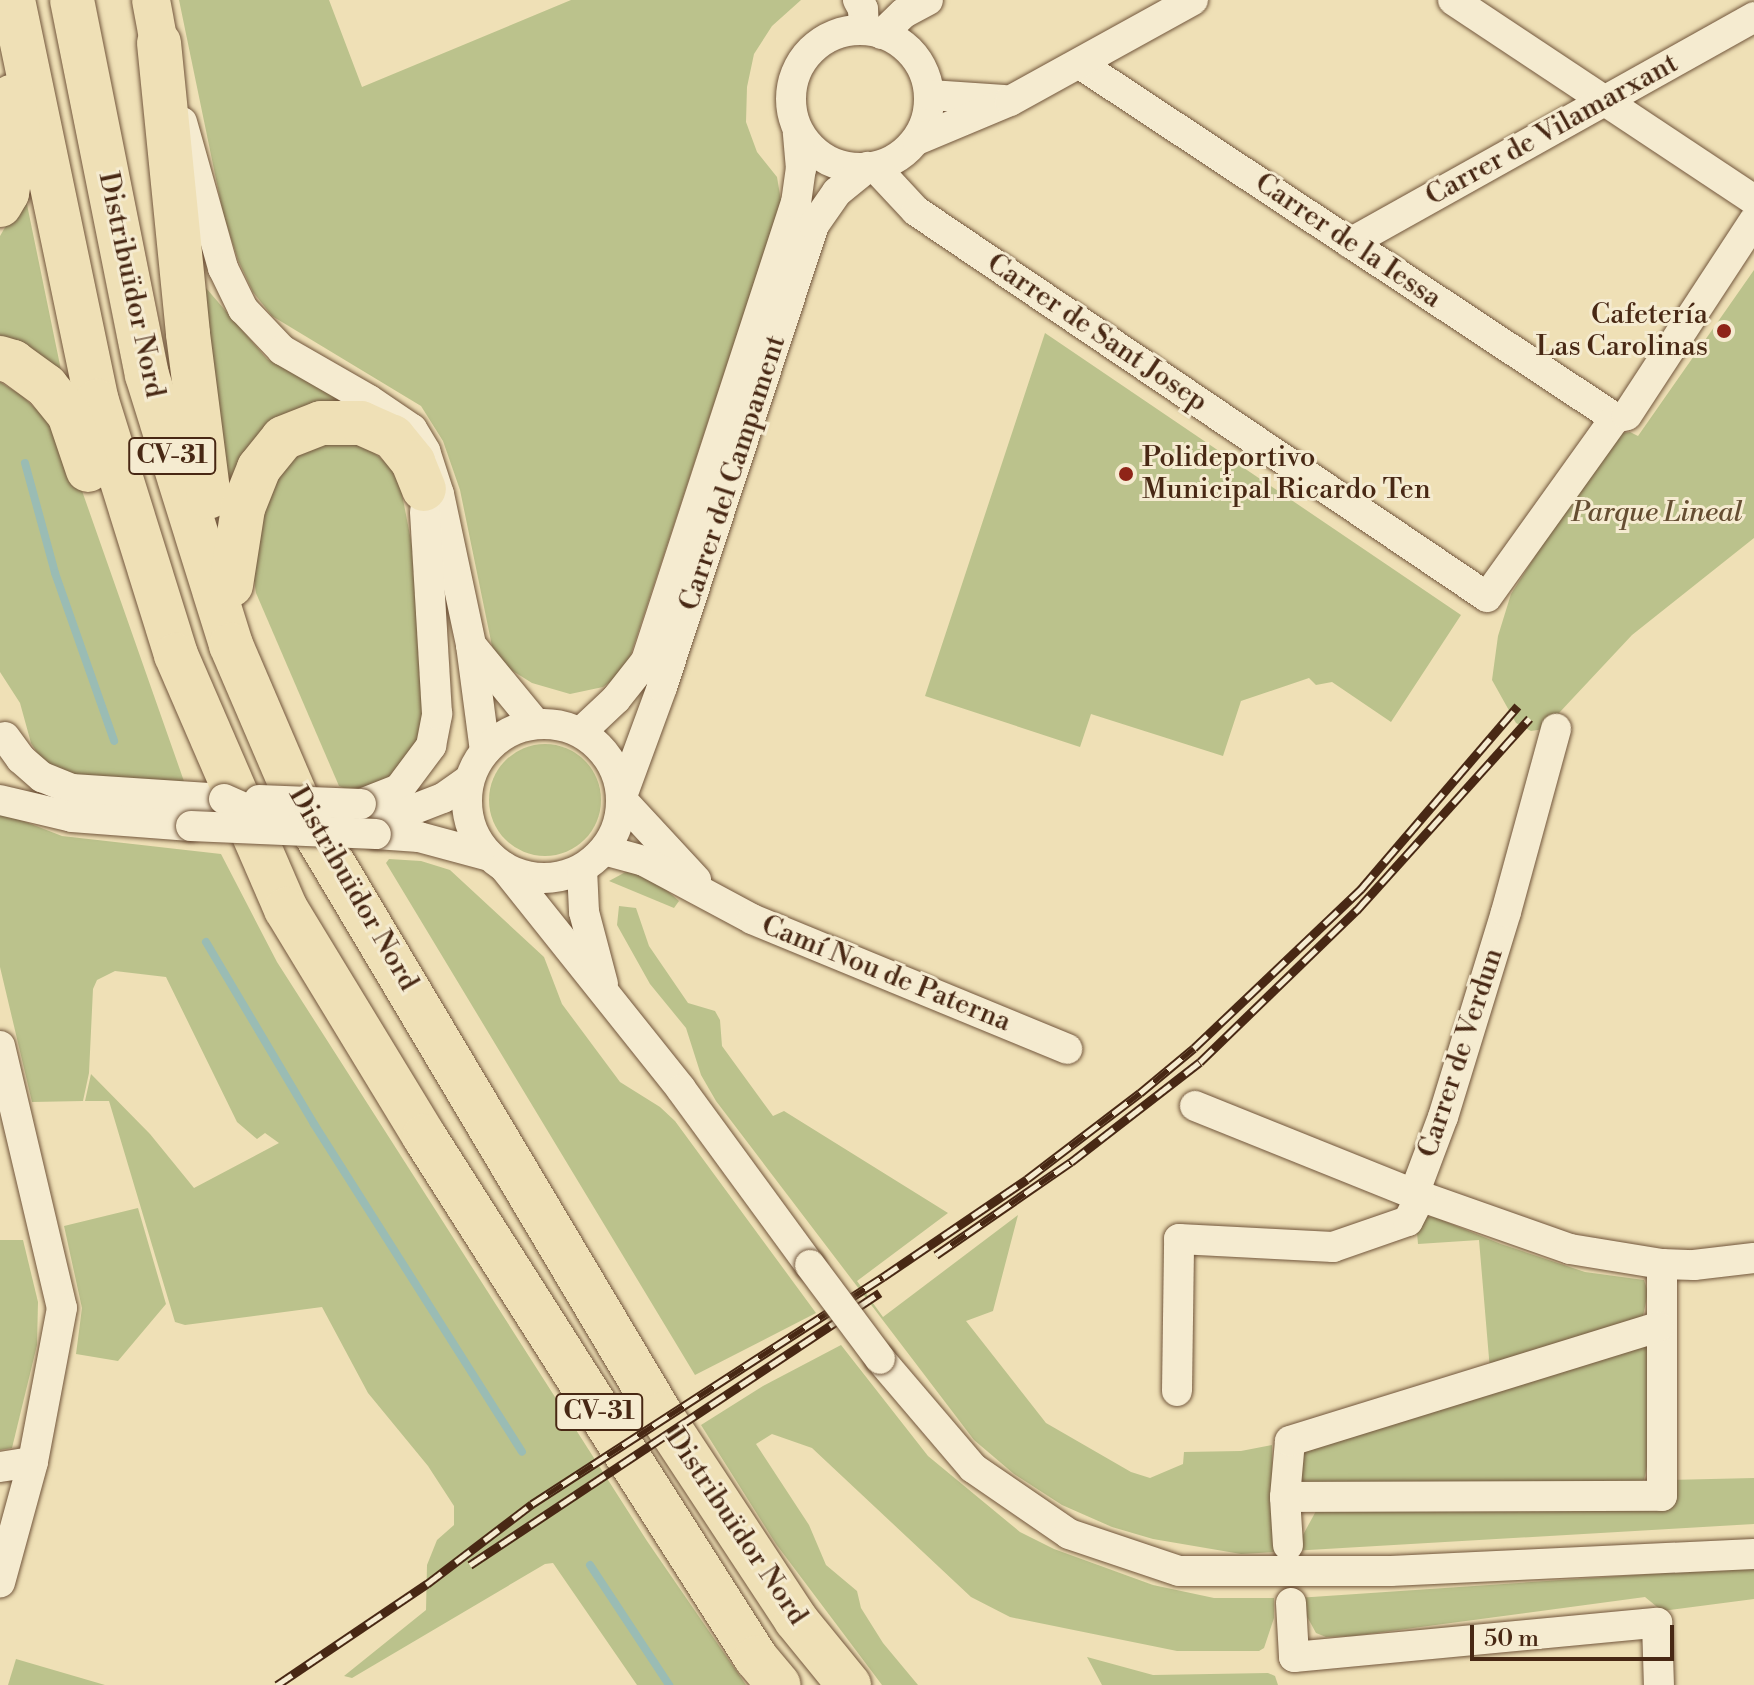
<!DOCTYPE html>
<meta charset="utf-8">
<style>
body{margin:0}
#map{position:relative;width:1754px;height:1685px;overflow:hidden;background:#efe0b6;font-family:"Libre Bodoni",serif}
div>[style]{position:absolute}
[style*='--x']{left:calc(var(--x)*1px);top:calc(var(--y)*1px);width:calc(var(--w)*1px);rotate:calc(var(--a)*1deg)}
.green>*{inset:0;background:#bbc28c}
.round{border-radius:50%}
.stream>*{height:8px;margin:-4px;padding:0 4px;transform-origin:4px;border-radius:4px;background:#9abcb4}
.roads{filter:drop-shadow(0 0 2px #72563c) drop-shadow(0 0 2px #72563c)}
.minor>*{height:30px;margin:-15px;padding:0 15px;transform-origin:15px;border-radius:15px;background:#f5ebd0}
.minor>.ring{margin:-15px;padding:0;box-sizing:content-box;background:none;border:30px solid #f5ebd0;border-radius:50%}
.major>*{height:38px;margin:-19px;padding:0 19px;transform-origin:19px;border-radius:19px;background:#efe0b6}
.highway>*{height:44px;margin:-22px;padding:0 22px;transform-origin:22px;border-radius:22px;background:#efe0b6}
.rail>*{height:9px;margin-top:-4.5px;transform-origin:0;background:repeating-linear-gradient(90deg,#f5ebd0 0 18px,#482814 0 36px);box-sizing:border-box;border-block:2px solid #482814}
.bridges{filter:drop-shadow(0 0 2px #72563c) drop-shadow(0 0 2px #72563c)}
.minor-bridge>*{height:30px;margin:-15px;padding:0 15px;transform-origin:15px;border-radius:15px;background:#f5ebd0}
.dots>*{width:22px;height:22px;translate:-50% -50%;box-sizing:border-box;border:4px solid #f5ebd0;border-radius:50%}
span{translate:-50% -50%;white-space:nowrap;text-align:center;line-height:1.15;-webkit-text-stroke:6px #f5ebd0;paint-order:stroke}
.shield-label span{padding:2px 6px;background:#f5ebd0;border:2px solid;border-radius:6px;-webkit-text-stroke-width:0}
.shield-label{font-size:26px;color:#482814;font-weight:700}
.street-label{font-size:28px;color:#482814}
.poi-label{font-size:28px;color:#482814}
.right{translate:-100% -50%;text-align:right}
.left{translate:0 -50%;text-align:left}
.park-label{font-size:28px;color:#654e32;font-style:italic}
.scale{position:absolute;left:1470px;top:1625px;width:204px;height:36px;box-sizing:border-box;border:4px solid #482814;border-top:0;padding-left:10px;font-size:24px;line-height:28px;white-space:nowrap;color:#482814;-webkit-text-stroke:6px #f5ebd0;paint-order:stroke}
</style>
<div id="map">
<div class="green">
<i style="clip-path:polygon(179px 0,329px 0,362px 87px,571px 0,801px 0,772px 26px,754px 54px,747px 87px,746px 122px,757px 152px,777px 177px,781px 201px,630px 657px,618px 676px,603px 687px,570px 694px,532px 683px,505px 666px,492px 646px,460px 490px,443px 441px,421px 406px,272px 316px,253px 292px,238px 260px,223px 213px)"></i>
<i style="clip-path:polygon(23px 185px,61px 370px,0 335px,0 236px,18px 205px)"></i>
<i style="clip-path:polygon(1754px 270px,1754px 538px,1632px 635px,1544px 729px,1531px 731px,1516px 723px,1492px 680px,1498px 636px,1511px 594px,1613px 434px,1630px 432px,1638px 436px)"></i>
<i style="clip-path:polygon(206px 288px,267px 359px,348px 403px,229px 497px,211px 438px)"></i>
<i style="clip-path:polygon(1045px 333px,1461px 615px,1391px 722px,1332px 682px,1316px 685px,1309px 678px,1241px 701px,1223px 756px,1091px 714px,1080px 747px,925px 696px)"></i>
<i style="clip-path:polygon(0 382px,21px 395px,52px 424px,74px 468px,186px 787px,70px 775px,41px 759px,31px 743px,20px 703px,0 672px)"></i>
<i style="clip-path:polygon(343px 441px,367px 447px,390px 466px,401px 489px,414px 556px,424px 714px,417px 746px,398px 775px,353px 792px,339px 786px,256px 593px,250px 554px,255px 519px,290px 457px,316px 443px)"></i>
<i class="round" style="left:489px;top:744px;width:112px;height:112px"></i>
<i style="clip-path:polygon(0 812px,62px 836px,221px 854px,277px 962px,647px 1541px,746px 1685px,637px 1685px,553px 1563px,545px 1564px,352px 1678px,344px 1676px,426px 1610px,427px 1565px,437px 1540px,454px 1525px,454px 1506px,428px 1466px,368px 1393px,322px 1307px,185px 1325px,175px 1322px,109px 1101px,85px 1101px,91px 1074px,150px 1134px,194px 1188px,279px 1143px,265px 1133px,257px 1139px,237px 1122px,166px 977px,115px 971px,97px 980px,93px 989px,89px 1073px,83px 1101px,32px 1102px,0 967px)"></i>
<i style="clip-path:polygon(389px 859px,421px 861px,450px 870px,544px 957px,562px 1004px,620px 1082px,660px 1107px,675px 1121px,816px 1313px,695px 1375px,386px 863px)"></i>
<i style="clip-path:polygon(633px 868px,656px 881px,679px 901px,674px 908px,609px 881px)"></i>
<i style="clip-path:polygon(619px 906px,636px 908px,649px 946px,688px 1003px,715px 1011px,720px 1020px,722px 1046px,773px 1116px,784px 1111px,948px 1213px,857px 1281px,883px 1317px,1018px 1215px,993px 1311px,966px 1321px,1046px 1423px,1131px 1472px,1150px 1478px,1183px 1464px,1184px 1452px,1241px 1451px,1272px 1445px,1274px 1549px,1297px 1546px,1316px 1511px,1668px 1480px,1754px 1478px,1754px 1524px,1241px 1554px,1153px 1539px,1112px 1527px,1062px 1505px,1014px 1474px,974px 1440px,716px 1101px,701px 1075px,686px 1028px,650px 984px,617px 925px)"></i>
<i style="clip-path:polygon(138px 1208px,166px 1304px,118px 1361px,76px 1354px,82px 1308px,64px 1226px)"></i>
<i style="clip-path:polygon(1422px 1217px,1434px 1217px,1501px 1244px,1585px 1272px,1644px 1280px,1648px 1292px,1642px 1321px,1490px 1370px,1479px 1240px,1418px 1244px,1416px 1222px)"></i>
<i style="clip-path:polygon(0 1240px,23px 1240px,38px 1302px,37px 1345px,12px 1448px,0 1450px)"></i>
<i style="clip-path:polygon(1649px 1340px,1650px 1452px,1644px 1480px,1635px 1486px,1300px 1483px,1300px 1449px)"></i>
<i style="clip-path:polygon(841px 1345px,928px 1456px,1020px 1532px,1054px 1549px,1153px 1585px,1214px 1598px,1274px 1598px,1274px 1618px,1264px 1648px,1259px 1651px,1177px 1651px,1010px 1617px,971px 1597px,812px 1448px,772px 1434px,756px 1444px,809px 1525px,826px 1565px,857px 1591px,861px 1608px,883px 1643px,918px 1685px,882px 1685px,776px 1544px,701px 1425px,763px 1386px)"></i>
<i style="clip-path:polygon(1754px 1567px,1754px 1599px,1662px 1611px,1645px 1597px,1353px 1636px,1326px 1637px,1316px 1633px,1297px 1598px)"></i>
<i style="clip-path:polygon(1087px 1657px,1153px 1675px,1268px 1673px,1275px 1676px,1278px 1685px,1102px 1685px)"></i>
<i style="clip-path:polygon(16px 1659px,105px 1685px,8px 1685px)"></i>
</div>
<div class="stream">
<i style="--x:25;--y:463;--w:114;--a:74.7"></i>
<i style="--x:55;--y:573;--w:178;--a:70.6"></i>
<i style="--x:206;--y:942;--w:212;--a:59.3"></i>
<i style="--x:314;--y:1124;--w:388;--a:57.6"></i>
<i style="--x:590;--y:1565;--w:144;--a:56.6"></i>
</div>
<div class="roads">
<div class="minor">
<i style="--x:858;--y:0;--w:10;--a:61"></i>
<i style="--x:863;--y:9;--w:21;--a:87"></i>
<i style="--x:1453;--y:0;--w:361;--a:33.6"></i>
<i class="ring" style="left:791px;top:30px;width:108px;height:108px"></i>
<i style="--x:882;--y:34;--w:30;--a:-44"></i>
<i style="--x:904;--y:13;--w:27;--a:-28"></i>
<i style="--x:1080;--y:64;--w:642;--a:33.49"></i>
<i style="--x:930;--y:95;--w:74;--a:3.9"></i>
<i style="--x:182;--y:122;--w:152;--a:74.3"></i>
<i style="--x:223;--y:268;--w:46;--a:64"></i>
<i style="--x:243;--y:309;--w:57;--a:46.4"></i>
<i style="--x:282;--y:350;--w:100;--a:29.9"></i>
<i style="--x:369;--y:400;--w:52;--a:34"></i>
<i style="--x:412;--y:429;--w:26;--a:59"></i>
<i style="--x:425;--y:451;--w:45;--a:72"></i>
<i style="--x:439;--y:494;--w:154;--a:78"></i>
<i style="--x:471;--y:645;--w:107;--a:82.5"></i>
<i style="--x:917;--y:140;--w:101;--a:-22.8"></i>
<i style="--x:1010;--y:101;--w:209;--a:-28.9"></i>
<i style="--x:875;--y:167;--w:60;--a:47"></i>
<i style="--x:916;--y:211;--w:689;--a:34.06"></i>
<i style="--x:1487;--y:597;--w:220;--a:-54.4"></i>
<i style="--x:1615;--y:418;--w:12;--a:-14"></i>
<i style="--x:1627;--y:415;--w:232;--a:-56.8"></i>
<i style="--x:1350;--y:243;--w:463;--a:-29.2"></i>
<i style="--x:471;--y:645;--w:102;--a:50.6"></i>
<i class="ring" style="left:467px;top:724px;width:124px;height:124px"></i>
<i style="--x:581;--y:732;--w:48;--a:-43.3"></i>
<i style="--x:616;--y:699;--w:48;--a:-51.7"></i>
<i style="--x:646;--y:661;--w:482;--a:-71.9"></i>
<i style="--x:796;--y:203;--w:34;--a:-82"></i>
<i style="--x:801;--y:169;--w:37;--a:-95"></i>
<i style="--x:5;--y:737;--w:27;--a:54"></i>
<i style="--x:21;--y:759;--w:28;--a:41"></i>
<i style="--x:42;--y:777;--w:32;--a:22"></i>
<i style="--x:72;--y:789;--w:152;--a:3.8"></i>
<i style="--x:622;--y:796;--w:116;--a:-69.8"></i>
<i style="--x:662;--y:687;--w:486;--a:-71.8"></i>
<i style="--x:814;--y:225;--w:40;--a:-55.1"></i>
<i style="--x:837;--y:192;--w:40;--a:-39"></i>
<i style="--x:0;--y:800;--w:74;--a:13.3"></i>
<i style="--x:72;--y:817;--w:119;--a:4.3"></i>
<i style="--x:622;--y:800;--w:109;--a:47.2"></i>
<i style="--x:361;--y:804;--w:41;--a:-21.5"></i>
<i style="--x:399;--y:789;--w:54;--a:-53.3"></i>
<i style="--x:431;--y:746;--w:33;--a:-79"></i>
<i style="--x:437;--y:714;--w:203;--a:-93.4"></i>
<i style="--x:367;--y:819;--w:32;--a:-7"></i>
<i style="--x:399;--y:815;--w:47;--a:-21.1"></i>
<i style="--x:443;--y:798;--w:32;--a:-35"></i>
<i style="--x:376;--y:834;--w:43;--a:4"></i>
<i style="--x:419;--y:837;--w:73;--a:15"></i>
<i style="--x:604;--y:850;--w:41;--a:15.4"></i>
<i style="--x:644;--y:861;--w:123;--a:28.2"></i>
<i style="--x:752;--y:919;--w:341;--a:22.4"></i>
<i style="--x:504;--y:867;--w:284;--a:51.4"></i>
<i style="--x:681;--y:1089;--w:218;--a:53.8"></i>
<i style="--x:582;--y:869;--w:43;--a:87.3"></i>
<i style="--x:584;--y:912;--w:74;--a:75.2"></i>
<i style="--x:0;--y:1046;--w:269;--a:76.7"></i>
<i style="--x:62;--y:1308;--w:157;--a:100.7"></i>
<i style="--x:33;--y:1462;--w:125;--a:105.3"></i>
<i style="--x:1195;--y:1106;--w:236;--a:21.9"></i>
<i style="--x:1414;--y:1194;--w:165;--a:19.4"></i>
<i style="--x:1570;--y:1249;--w:93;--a:9.3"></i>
<i style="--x:1662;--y:1264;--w:32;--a:2"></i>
<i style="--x:1694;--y:1265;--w:60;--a:-6.7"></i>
<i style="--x:1414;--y:1194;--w:82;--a:-69.4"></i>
<i style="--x:1443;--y:1117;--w:214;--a:-72.9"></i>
<i style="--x:1506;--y:912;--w:190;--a:-74.7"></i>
<i style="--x:880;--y:1359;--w:143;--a:49.5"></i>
<i style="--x:973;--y:1468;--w:116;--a:34.5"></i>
<i style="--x:1069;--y:1534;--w:116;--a:18.6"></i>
<i style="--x:1179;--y:1571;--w:212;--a:0"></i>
<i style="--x:1391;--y:1571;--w:363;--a:-2.7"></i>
<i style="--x:1177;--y:1391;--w:152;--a:-89.2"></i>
<i style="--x:1179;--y:1239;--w:154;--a:3"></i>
<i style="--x:1333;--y:1247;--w:79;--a:-19.1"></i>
<i style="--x:1408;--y:1221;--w:28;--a:-63"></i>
<i style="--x:0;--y:1467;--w:33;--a:-9"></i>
<i style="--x:1285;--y:1497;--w:377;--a:-0.2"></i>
<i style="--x:1662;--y:1496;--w:232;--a:-90"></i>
<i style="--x:1288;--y:1545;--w:48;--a:-93.6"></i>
<i style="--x:1285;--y:1497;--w:56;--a:-84.9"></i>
<i style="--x:1290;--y:1441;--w:386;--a:-17.2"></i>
<i style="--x:1291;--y:1603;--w:54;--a:86.8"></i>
<i style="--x:1294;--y:1657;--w:365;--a:-5.4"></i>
<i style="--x:1657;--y:1623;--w:62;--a:88.2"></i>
</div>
<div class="major">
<i style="--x:151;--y:0;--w:44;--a:79.5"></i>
</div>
<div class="highway">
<i style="--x:13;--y:0;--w:410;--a:78.2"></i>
<i style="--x:97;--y:401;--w:266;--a:72.7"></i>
<i style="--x:176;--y:655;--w:277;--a:66.6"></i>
<i style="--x:286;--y:909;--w:266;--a:58.7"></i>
<i style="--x:424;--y:1136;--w:619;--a:57.54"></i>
<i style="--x:756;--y:1658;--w:35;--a:50"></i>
<i style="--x:72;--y:0;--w:382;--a:78.7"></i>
<i style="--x:147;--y:375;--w:283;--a:72.7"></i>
<i style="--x:231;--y:645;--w:181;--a:66.8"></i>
<i style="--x:302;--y:811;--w:703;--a:59.27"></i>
<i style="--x:661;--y:1415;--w:245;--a:56.6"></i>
<i style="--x:796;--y:1620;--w:84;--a:50.8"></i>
<i style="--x:159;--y:43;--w:292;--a:84.3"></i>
<i style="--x:188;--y:334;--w:164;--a:82.7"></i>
<i style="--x:0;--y:205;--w:14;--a:-60"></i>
<i style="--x:7;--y:193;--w:66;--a:-80.4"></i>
<i style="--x:18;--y:128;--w:32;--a:-101"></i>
<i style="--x:0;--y:358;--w:14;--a:17"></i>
<i style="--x:13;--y:362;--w:41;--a:36"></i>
<i style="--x:46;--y:386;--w:36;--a:51"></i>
<i style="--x:69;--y:414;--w:59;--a:71.3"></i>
<i style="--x:231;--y:585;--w:78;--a:-81.1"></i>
<i style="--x:243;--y:508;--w:43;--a:-68.2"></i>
<i style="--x:259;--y:468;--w:38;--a:-51"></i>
<i style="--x:283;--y:438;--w:41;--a:-21.5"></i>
<i style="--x:321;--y:423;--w:40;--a:0"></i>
<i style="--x:361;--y:423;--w:35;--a:24"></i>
<i style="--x:393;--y:437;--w:32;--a:51"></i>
<i style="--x:413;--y:462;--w:29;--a:68"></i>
</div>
</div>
<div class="rail">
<i style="--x:936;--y:1255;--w:164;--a:-34.6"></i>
<i style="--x:1071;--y:1162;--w:163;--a:-37.8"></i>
<i style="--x:1200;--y:1062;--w:219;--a:-44.1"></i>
<i style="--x:1357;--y:910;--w:258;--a:-48"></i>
<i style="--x:470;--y:1565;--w:492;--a:-33.6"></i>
<i style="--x:277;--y:1685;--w:181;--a:-34"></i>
<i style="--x:427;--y:1584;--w:132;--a:-37.3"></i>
<i style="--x:532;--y:1504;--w:418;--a:-32.9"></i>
<i style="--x:883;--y:1277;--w:174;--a:-34.2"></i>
<i style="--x:1027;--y:1179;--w:142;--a:-37.3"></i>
<i style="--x:1140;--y:1093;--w:70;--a:-39.8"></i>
<i style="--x:1194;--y:1048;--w:231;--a:-43.6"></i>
<i style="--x:1361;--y:889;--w:241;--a:-49.4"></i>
</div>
<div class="bridges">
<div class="minor-bridge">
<i style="--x:224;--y:799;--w:35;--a:24"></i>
<i style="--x:256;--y:813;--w:27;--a:4"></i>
<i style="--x:259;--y:800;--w:102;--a:2.2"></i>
<i style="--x:191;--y:826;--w:185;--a:2.5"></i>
<i style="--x:810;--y:1265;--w:117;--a:53.3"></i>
</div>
</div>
<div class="dots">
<i style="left:1724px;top:331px;background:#8f2418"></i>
<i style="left:1126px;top:474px;background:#8f2418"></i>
</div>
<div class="shield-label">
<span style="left:172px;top:456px">CV-31</span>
<span style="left:599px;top:1412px">CV-31</span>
</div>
<div class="street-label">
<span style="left:1552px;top:130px;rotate:-29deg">Carrer de Vilamarxant</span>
<span style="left:1348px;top:241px;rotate:34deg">Carrer de la Iessa</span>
<span style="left:131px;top:285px;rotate:78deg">Distribuïdor Nord</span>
<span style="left:1097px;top:333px;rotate:34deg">Carrer de Sant Josep</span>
<span style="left:733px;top:473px;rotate:-72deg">Carrer del Campament</span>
<span style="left:353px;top:889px;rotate:60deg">Distribuïdor Nord</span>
<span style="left:886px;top:974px;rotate:22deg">Camí Nou de Paterna</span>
<span style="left:1461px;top:1053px;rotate:-72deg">Carrer de Verdun</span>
<span style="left:736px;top:1527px;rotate:56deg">Distribuïdor Nord</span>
</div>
<div class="poi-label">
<span class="right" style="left:1708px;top:331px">Cafetería<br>Las Carolinas</span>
<span class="left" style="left:1142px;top:474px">Polideportivo<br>Municipal Ricardo Ten</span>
</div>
<div class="park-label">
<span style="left:1657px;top:513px">Parque Lineal</span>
</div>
<div class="scale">50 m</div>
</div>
